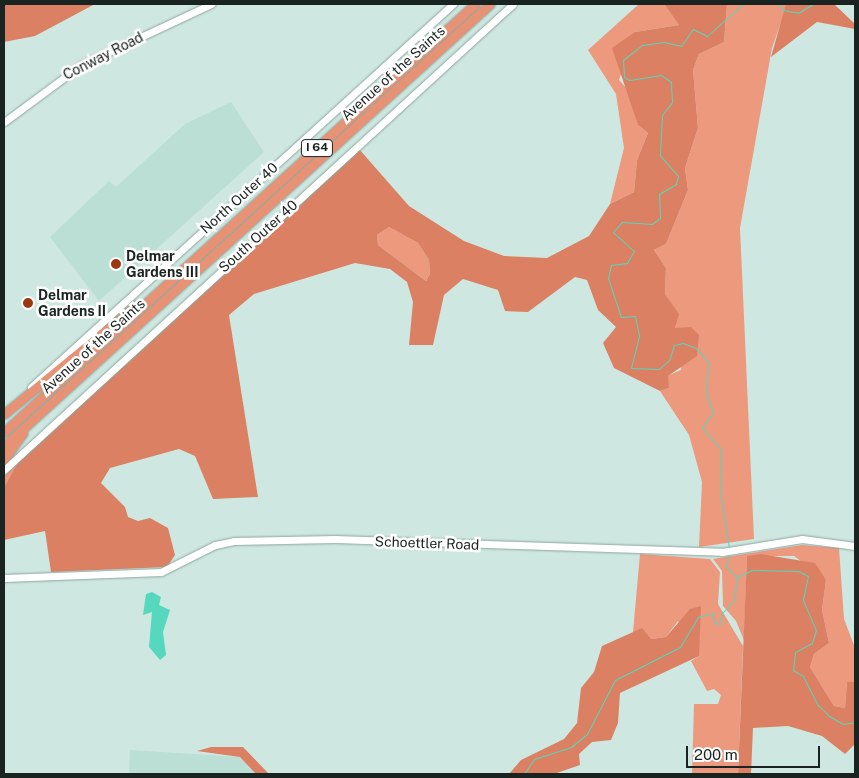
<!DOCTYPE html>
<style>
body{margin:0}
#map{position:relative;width:859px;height:778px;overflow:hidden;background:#cee8e1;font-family:"Public Sans",sans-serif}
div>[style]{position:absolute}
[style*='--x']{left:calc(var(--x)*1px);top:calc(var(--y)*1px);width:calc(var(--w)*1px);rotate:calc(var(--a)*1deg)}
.built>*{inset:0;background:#bbded5}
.green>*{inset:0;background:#ec997d}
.forest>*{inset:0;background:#db8062}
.water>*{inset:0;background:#55d8be}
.stream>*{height:1px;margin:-0.5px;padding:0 0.5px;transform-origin:0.5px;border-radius:0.5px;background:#55d8be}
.roads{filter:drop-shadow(0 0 1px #8da59f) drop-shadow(0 0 1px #8da59f)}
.secondary>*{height:7px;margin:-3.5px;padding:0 3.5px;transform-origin:3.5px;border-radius:3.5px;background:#fff}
.highway>*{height:9px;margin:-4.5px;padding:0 4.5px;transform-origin:4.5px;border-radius:4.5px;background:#e89275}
.dots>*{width:14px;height:14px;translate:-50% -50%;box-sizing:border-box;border:2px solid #fff;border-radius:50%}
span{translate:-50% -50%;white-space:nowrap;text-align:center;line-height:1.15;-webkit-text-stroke:5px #fff;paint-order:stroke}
.shield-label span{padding:1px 4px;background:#fff;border:1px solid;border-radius:4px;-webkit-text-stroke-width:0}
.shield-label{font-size:12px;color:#192320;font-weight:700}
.street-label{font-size:14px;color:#192320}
.poi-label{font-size:14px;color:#192320;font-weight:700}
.left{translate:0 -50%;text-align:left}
.frame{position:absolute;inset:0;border:5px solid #192320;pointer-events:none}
.scale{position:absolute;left:686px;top:746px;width:134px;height:22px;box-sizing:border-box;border:2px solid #192320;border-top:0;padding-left:6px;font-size:15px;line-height:18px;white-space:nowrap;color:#192320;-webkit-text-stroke:4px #fff;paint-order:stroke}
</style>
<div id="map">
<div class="built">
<i style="clip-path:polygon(231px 102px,264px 152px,99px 301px,50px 237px,109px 181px,116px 187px,185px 124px)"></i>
<i style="clip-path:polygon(130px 750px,240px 757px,256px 774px,129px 774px)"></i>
</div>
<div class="green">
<i style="clip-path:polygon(639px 4px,664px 4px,679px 25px,635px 32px,619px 80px,628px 90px,638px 125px,648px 133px,637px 160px,634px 192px,610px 204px,624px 148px,616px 94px,588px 50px)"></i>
<i style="clip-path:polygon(727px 4px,787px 5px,772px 48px,740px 228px,754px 539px,699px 547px,702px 482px,689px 435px,660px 391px,669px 388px,667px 376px,681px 370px,675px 328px,678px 314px,665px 294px,666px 268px,654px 250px,666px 244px,688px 190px,685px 168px,698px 128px,693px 70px,699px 54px,724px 42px)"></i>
<i style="clip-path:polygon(389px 227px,418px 243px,429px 260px,430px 274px,426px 281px,378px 245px,377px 235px)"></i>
<i style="clip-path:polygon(20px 459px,12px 479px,4px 488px,4px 475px)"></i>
<i style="clip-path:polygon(802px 545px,839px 548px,844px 619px,855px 648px,855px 682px,847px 682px,845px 708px,834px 706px,810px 667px,814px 654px,829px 643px,822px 610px,826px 580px,794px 556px,747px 556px,744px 640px,736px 621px,723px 606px,722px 571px,713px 559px)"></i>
<i style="clip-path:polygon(640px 554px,710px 559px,720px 572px,718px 604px,743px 646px,738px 774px,692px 774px,694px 704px,718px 704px,721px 695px,714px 689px,707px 691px,691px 661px,699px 656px,678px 621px,666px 637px,651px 639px,633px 632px)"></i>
</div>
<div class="forest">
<i style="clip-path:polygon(4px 4px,95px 4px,35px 36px,4px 42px)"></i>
<i style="clip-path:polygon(evenodd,664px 4px,727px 4px,724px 42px,699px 54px,693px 70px,698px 128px,685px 168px,688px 190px,666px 244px,654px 250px,666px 268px,665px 294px,679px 314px,675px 328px,691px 327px,699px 335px,697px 356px,668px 376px,669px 388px,660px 391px,614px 368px,603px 343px,616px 327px,598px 310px,587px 280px,575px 277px,528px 312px,505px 311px,498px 290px,463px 279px,444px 295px,433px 345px,409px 345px,413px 302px,407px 282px,390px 269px,355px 263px,254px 294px,229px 315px,258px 497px,213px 499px,195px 456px,179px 449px,110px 468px,101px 483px,125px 507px,128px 517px,138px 521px,150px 518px,168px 528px,175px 555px,167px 567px,51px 572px,45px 531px,4px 540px,4px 488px,20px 459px,359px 149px,409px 206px,464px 241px,504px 256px,547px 258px,589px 236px,610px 204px,634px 192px,637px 160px,648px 133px,638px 125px,612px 48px,635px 32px,679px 25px,664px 4px,389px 227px,418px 243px,429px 260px,430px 274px,426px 281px,378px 245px,377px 235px,389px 227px)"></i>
<i style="clip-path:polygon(786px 4px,834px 4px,855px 24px,855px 29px,817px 22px,771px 57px)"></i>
<i style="clip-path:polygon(761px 554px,815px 563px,826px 580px,822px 610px,829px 643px,814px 654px,810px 667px,834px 706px,845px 708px,847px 682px,855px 682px,855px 744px,845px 754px,822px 736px,788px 726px,753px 728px,751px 774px,738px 774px,747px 556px)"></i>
<i style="clip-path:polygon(701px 606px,699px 656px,620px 693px,618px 723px,611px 740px,592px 742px,579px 754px,580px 765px,554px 774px,509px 774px,521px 760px,564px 739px,577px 723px,581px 688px,594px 672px,602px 646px,642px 628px,651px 639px,666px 637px,690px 609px)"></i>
<i style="clip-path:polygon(211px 747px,243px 747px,269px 774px,256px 774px,240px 757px,197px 751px)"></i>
</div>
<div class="water">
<i style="clip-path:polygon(152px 592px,161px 597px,159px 605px,170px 610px,163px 632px,166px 655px,160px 660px,149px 647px,152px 612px,143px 615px,146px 594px)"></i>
</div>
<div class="stream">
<i style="--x:778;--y:4;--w:8;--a:50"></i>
<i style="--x:783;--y:10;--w:15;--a:11"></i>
<i style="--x:798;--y:13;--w:17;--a:-31"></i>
<i style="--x:729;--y:548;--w:58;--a:-99"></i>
<i style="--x:720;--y:491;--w:42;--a:-88.6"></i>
<i style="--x:721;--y:449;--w:28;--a:-132"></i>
<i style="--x:702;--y:428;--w:19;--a:-55"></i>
<i style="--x:713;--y:412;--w:19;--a:-111"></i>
<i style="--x:706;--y:394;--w:32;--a:-86"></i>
<i style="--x:708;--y:362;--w:18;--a:-131"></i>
<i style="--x:696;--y:348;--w:14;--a:-159"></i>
<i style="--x:683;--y:343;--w:9;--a:167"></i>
<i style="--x:674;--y:345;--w:16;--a:108"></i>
<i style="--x:669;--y:360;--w:13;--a:138"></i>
<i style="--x:659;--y:369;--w:28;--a:-178"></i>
<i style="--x:631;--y:368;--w:34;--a:-76"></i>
<i style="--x:639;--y:335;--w:19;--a:-102"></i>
<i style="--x:635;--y:316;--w:14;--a:176"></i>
<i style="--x:621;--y:317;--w:41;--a:-108.4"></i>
<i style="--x:608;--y:278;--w:13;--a:-77"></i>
<i style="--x:611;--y:265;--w:16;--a:-7"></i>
<i style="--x:627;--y:263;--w:14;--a:-60"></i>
<i style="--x:634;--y:251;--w:28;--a:-138"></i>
<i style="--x:613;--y:232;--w:13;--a:-48"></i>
<i style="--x:622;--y:222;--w:30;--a:4"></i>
<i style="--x:652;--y:224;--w:10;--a:-37"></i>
<i style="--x:660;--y:218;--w:24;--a:-92"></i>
<i style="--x:659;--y:194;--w:20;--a:-30"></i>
<i style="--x:676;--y:184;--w:8;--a:-76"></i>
<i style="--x:678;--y:176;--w:28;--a:-131"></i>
<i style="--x:660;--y:155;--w:40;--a:-87.1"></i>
<i style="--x:662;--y:115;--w:16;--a:-52"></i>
<i style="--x:672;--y:102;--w:20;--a:-93"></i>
<i style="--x:671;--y:82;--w:12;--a:-145"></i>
<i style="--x:661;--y:75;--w:32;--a:171"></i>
<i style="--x:629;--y:80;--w:6;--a:-149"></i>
<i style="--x:624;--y:77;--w:17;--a:-93"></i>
<i style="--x:623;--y:60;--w:24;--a:-38"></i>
<i style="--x:642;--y:45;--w:22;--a:-8"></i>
<i style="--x:664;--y:42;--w:17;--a:13"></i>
<i style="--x:681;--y:46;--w:21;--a:-55"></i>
<i style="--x:693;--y:29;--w:16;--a:27"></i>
<i style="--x:707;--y:36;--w:48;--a:-41.6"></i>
<i style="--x:729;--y:554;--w:13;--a:103"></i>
<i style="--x:726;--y:567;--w:15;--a:42"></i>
<i style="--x:737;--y:577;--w:17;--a:-25"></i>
<i style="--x:752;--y:570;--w:46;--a:1.2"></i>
<i style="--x:798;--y:571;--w:11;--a:27"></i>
<i style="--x:808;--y:576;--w:25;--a:102"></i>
<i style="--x:803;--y:600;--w:33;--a:67"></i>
<i style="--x:816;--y:630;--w:14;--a:107"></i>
<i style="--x:812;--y:643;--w:19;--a:152"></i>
<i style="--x:795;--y:652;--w:18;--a:96"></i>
<i style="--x:793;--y:670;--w:12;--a:31"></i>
<i style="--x:803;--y:676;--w:33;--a:63"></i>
<i style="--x:818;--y:705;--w:16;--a:45"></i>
<i style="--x:829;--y:716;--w:16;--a:30"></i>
<i style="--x:843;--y:724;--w:12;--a:-9"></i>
<i style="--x:524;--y:774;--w:18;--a:-56"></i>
<i style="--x:534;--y:759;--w:39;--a:-18"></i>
<i style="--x:571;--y:747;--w:21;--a:-39"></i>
<i style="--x:587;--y:734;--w:61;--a:-62.6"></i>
<i style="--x:615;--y:680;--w:73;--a:-26.9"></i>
<i style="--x:680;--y:647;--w:35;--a:-59"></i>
<i style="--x:698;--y:617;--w:15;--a:-16"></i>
<i style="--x:712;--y:613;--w:10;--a:73"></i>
<i style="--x:715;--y:623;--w:5;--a:11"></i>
<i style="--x:720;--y:624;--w:11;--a:-80"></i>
<i style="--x:722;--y:613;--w:17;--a:-45"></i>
<i style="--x:734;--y:601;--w:24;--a:-83"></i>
</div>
<div class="roads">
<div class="secondary">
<i style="--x:4;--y:122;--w:96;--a:-36.5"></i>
<i style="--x:81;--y:65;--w:144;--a:-25.1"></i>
<i style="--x:31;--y:387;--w:570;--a:-42.23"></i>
<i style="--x:4;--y:470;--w:690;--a:-42.47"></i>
<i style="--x:4;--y:578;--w:157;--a:-2.2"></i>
<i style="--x:161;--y:572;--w:60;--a:-26.6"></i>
<i style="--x:215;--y:545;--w:19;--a:-12"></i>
<i style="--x:234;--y:541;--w:101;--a:-1.1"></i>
<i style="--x:335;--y:539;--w:387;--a:1.9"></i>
<i style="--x:722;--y:552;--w:81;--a:-9.2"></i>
<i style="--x:802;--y:539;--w:53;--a:7.5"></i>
</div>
<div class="highway">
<i style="--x:4;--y:414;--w:172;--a:-39.3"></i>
<i style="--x:4;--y:432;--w:636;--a:-42.26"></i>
<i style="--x:4;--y:446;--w:657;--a:-42.29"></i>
<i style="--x:4;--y:459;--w:32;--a:-54"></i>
</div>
</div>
<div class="dots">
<i style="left:116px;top:264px;background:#9d370f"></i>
<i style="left:28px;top:303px;background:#9d370f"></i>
</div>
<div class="shield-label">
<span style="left:317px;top:148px">I 64</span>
</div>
<div class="street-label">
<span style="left:103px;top:56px;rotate:-27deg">Conway Road</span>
<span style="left:393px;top:73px;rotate:-42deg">Avenue of the Saints</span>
<span style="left:239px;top:198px;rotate:-42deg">North Outer 40</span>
<span style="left:258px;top:236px;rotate:-42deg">South Outer 40</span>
<span style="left:93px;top:346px;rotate:-42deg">Avenue of the Saints</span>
<span style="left:427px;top:543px;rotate:2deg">Schoettler Road</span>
</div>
<div class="poi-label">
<span class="left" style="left:126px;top:264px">Delmar<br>Gardens III</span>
<span class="left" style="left:38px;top:303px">Delmar<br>Gardens II</span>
</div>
<div class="frame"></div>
<div class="scale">200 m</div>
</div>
